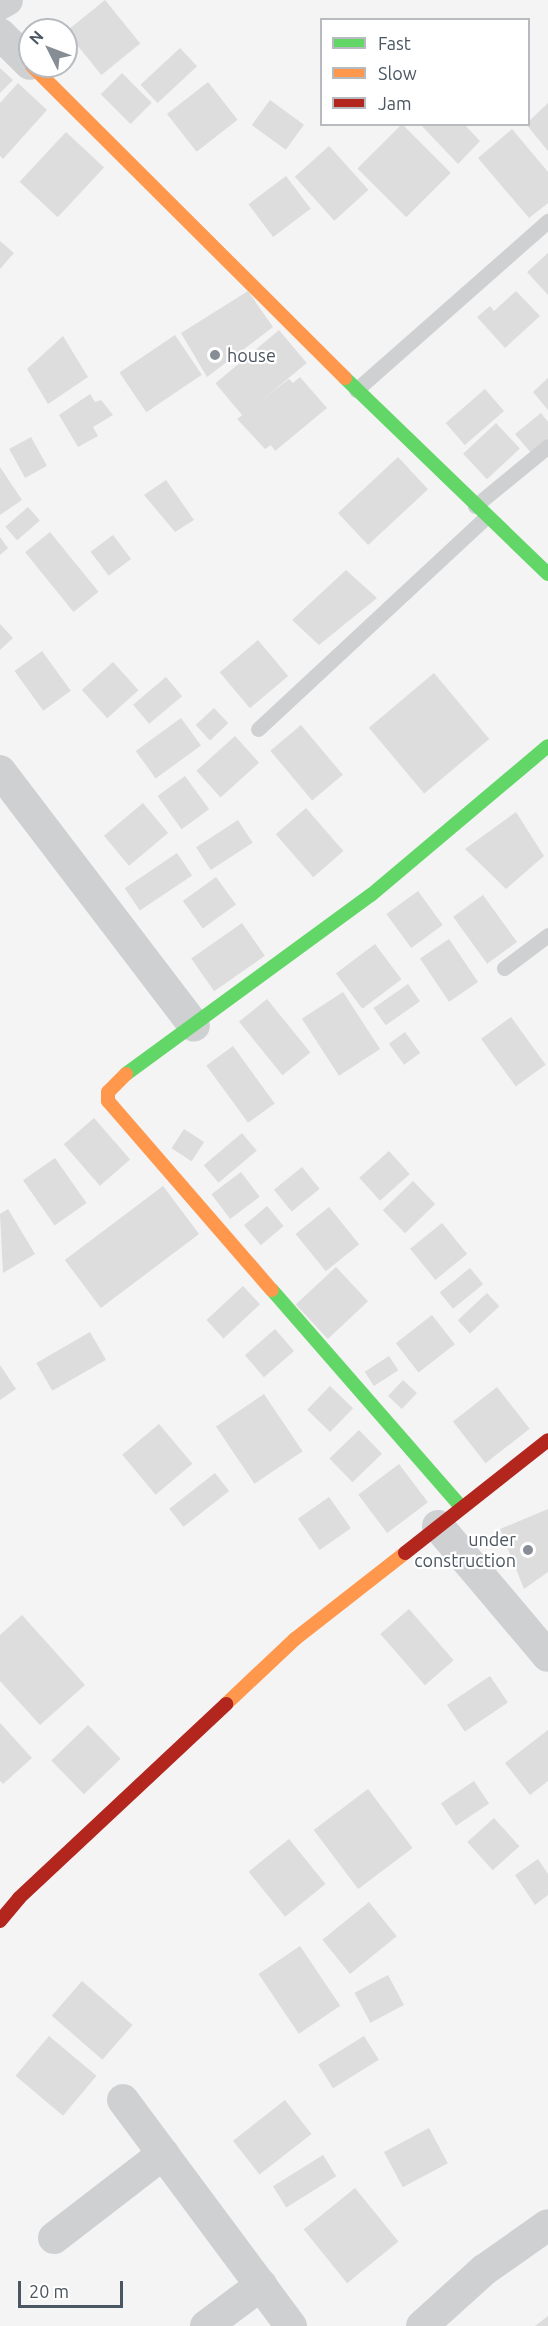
<!DOCTYPE html>
<style>
body{margin:0}
#map{position:relative;width:548px;height:2326px;overflow:hidden;background:#f4f4f4;font-family:Ubuntu,sans-serif}
div>[style]{position:absolute}
[style*='--x']{left:calc(var(--x)*1px);top:calc(var(--y)*1px);width:calc(var(--w)*1px);rotate:calc(var(--a)*1deg)}
.building>*{inset:0;background:#ddddde;transform-origin:0 0}
.lane>*{height:15px;margin:-7.5px;padding:0 7.5px;transform-origin:7.5px;border-radius:7.5px;background:#ced0d2}
.street>*{height:32px;margin:-16px;padding:0 16px;transform-origin:16px;border-radius:16px;background:#ced0d2}
.fast>*{height:14px;margin:-7px;padding:0 7px;transform-origin:7px;border-radius:7px;background:#63d668}
.slow>*{height:14px;margin:-7px;padding:0 7px;transform-origin:7px;border-radius:7px;background:#ff974d}
.jam>*{height:14px;margin:-7px;padding:0 7px;transform-origin:7px;border-radius:7px;background:#b3261e}
.dots>*{width:16px;height:16px;translate:-50% -50%;box-sizing:border-box;border:3px solid #fff;border-radius:50%}
span{translate:-50% -50%;white-space:nowrap;text-align:center;line-height:1.15;-webkit-text-stroke:4.5px #fff;paint-order:stroke}
.poi-label{font-size:18px;color:#4a5661}
.left{translate:0 -50%;text-align:left}
.right{translate:-100% -50%;text-align:right}
.legend{position:absolute;left:320px;top:18px;width:210px;height:108px;box-sizing:border-box;background:#fff;border:2px solid #b7bbc0;margin:0;padding:8px 10px;list-style:none;font-size:18px;color:#4a5661}
.legend li{display:flex;align-items:center;gap:12px;height:30px}
.legend b{width:30px;border:2px solid #b7bbc0}
.north{position:absolute;left:18px;top:18px;width:60px;height:60px;box-sizing:border-box;background:#fff;border:2px solid #b7bbc0;border-radius:50%;rotate:312deg;font-size:16px;font-weight:700;line-height:24px;text-align:center;color:#4a5661}
.north::after{content:'';display:block;margin:auto;width:21px;height:27px;background:#868d94;clip-path:polygon(50% 0,100% 100%,50% 72%,0 100%)}
.scale{position:absolute;left:18px;top:2281px;width:105px;height:27px;box-sizing:border-box;border:3px solid #4a5661;border-top:0;padding-left:8px;font-size:18px;line-height:21px;white-space:nowrap;color:#4a5661;-webkit-text-stroke:4px #fff;paint-order:stroke}
</style>
<div id="map">
<div class="building">
<i style="left:105px;top:0;width:56px;height:50px;rotate:51deg"></i>
<i style="left:180px;top:48px;width:25px;height:54px;rotate:47deg"></i>
<i style="clip-path:polygon(0 68px,13px 80px,0 93px)"></i>
<i style="left:122px;top:73px;width:42px;height:30px;rotate:45deg"></i>
<i style="left:208px;top:82px;width:48px;height:52px;rotate:52deg"></i>
<i style="clip-path:polygon(18px 83px,47px 110px,3px 159px,0 156px,0 103px)"></i>
<i style="left:270px;top:100px;width:42px;height:31px;rotate:36deg"></i>
<i style="clip-path:polygon(548px 103px,548px 151px,526px 124px)"></i>
<i style="left:402px;top:124px;width:69px;height:63px;rotate:45deg"></i>
<i style="clip-path:polygon(420px 124px,464px 124px,480px 141px,458px 164px)"></i>
<i style="clip-path:polygon(512px 129px,548px 172px,548px 203px,529px 218px,478px 158px)"></i>
<i style="left:66px;top:132px;width:52px;height:68px;rotate:43deg"></i>
<i style="left:329px;top:146px;width:59px;height:46px;rotate:48deg"></i>
<i style="left:286px;top:176px;width:41px;height:47px;rotate:53deg"></i>
<i style="clip-path:polygon(0 241px,14px 253px,0 269px)"></i>
<i style="clip-path:polygon(548px 253px,548px 295px,527px 272px)"></i>
<i style="clip-path:polygon(248px 291px,273px 327px,207px 377px,181px 333px)"></i>
<i style="clip-path:polygon(516px 291px,540px 316px,505px 348px,477px 317px,490px 306px,494px 311px)"></i>
<i style="left:279px;top:330px;width:43px;height:83px;rotate:50deg"></i>
<i style="left:175px;top:335px;width:48px;height:67px;rotate:56deg"></i>
<i style="clip-path:polygon(63px 336px,88px 377px,48px 404px,27px 369px)"></i>
<i style="clip-path:polygon(300px 377px,327px 408px,275px 451px,271px 445px,265px 449px,237px 419px,289px 379px,293px 383px)"></i>
<i style="clip-path:polygon(548px 378px,548px 410px,533px 392px)"></i>
<i style="left:485px;top:389px;width:29px;height:52px;rotate:49deg"></i>
<i style="clip-path:polygon(90px 394px,95px 402px,101px 400px,113px 415px,93px 427px,98px 436px,78px 447px,59px 415px)"></i>
<i style="clip-path:polygon(541px 413px,548px 422px,548px 441px,532px 454px,515px 434px)"></i>
<i style="left:496px;top:423px;width:35px;height:45px;rotate:47deg"></i>
<i style="left:31px;top:437px;width:33px;height:25px;rotate:61deg"></i>
<i style="left:398px;top:457px;width:44px;height:82px;rotate:47deg"></i>
<i style="clip-path:polygon(0 467px,22px 500px,0 515px)"></i>
<i style="clip-path:polygon(166px 480px,194px 520px,175px 532px,144px 495px)"></i>
<i style="left:28px;top:507px;width:18px;height:30px;rotate:49deg"></i>
<i style="left:50px;top:532px;width:77px;height:32px;rotate:51deg"></i>
<i style="left:113px;top:535px;width:30px;height:28px;rotate:53deg"></i>
<i style="clip-path:polygon(0 537px,8px 548px,0 555px)"></i>
<i style="clip-path:polygon(346px 570px,377px 598px,319px 645px,292px 620px)"></i>
<i style="clip-path:polygon(0 624px,13px 638px,0 650px)"></i>
<i style="left:258px;top:640px;width:47px;height:50px;rotate:50deg"></i>
<i style="left:42px;top:651px;width:49px;height:34px;rotate:54deg"></i>
<i style="left:113px;top:662px;width:38px;height:42px;rotate:48deg"></i>
<i style="left:434px;top:673px;width:86px;height:85px;rotate:50deg"></i>
<i style="left:166px;top:677px;width:25px;height:43px;rotate:50deg"></i>
<i style="left:214px;top:708px;width:21px;height:25px;rotate:47deg"></i>
<i style="left:181px;top:718px;width:34px;height:56px;rotate:54deg"></i>
<i style="left:301px;top:725px;width:65px;height:40px;rotate:50deg"></i>
<i style="left:235px;top:736px;width:36px;height:52px;rotate:48deg"></i>
<i style="left:185px;top:776px;width:41px;height:34px;rotate:54deg"></i>
<i style="left:143px;top:803px;width:39px;height:51px;rotate:50deg"></i>
<i style="left:306px;top:808px;width:57px;height:40px;rotate:49deg"></i>
<i style="clip-path:polygon(516px 812px,544px 856px,506px 889px,465px 849px)"></i>
<i style="left:238px;top:820px;width:27px;height:50px;rotate:57deg"></i>
<i style="left:177px;top:853px;width:27px;height:63px;rotate:56deg"></i>
<i style="left:216px;top:877px;width:34px;height:41px;rotate:54deg"></i>
<i style="left:418px;top:891px;width:42px;height:39px;rotate:54deg"></i>
<i style="left:483px;top:895px;width:58px;height:37px;rotate:54deg"></i>
<i style="left:242px;top:923px;width:40px;height:62px;rotate:55deg"></i>
<i style="left:449px;top:939px;width:52px;height:35px;rotate:56deg"></i>
<i style="left:375px;top:944px;width:44px;height:49px;rotate:53deg"></i>
<i style="left:408px;top:984px;width:21px;height:42px;rotate:55deg"></i>
<i style="left:343px;top:992px;width:68px;height:49px;rotate:57deg"></i>
<i style="left:267px;top:999px;width:69px;height:36px;rotate:51deg"></i>
<i style="left:511px;top:1017px;width:59px;height:37px;rotate:54deg"></i>
<i style="left:405px;top:1032px;width:26px;height:20px;rotate:54deg"></i>
<i style="left:233px;top:1046px;width:71px;height:33px;rotate:54deg"></i>
<i style="left:94px;top:1118px;width:55px;height:40px;rotate:49deg"></i>
<i style="left:184px;top:1129px;width:24px;height:23px;rotate:33deg"></i>
<i style="left:242px;top:1133px;width:23px;height:50px;rotate:50deg"></i>
<i style="left:389px;top:1151px;width:31px;height:40px;rotate:48deg"></i>
<i style="left:55px;top:1158px;width:55px;height:39px;rotate:55deg"></i>
<i style="left:302px;top:1167px;width:28px;height:36px;rotate:51deg"></i>
<i style="left:241px;top:1172px;width:31px;height:37px;rotate:53deg"></i>
<i style="left:413px;top:1181px;width:32px;height:42px;rotate:46deg"></i>
<i style="left:163px;top:1186px;width:60px;height:123px;rotate:53deg"></i>
<i style="left:267px;top:1206px;width:26px;height:30px;rotate:50deg"></i>
<i style="left:329px;top:1207px;width:48px;height:43px;rotate:51deg"></i>
<i style="clip-path:polygon(8px 1209px,35px 1254px,3px 1273px,0 1214px)"></i>
<i style="left:442px;top:1223px;width:40px;height:41px;rotate:51deg"></i>
<i style="left:336px;top:1267px;width:47px;height:55px;rotate:47deg"></i>
<i style="left:470px;top:1268px;width:21px;height:39px;rotate:51deg"></i>
<i style="left:243px;top:1286px;width:25px;height:50px;rotate:47deg"></i>
<i style="left:487px;top:1293px;width:18px;height:40px;rotate:47deg"></i>
<i style="left:432px;top:1315px;width:37px;height:46px;rotate:52deg"></i>
<i style="left:275px;top:1329px;width:29px;height:40px;rotate:49deg"></i>
<i style="left:90px;top:1332px;width:32px;height:62px;rotate:60deg"></i>
<i style="left:389px;top:1356px;width:17px;height:29px;rotate:57deg"></i>
<i style="clip-path:polygon(0 1365px,16px 1389px,0 1400px)"></i>
<i style="left:403px;top:1380px;width:19px;height:22px;rotate:43deg"></i>
<i style="left:330px;top:1386px;width:32px;height:33px;rotate:44deg"></i>
<i style="left:497px;top:1387px;width:53px;height:56px;rotate:52deg"></i>
<i style="left:264px;top:1394px;width:69px;height:58px;rotate:56deg"></i>
<i style="left:159px;top:1424px;width:52px;height:48px;rotate:50deg"></i>
<i style="left:359px;top:1430px;width:33px;height:41px;rotate:46deg"></i>
<i style="left:399px;top:1464px;width:48px;height:51px;rotate:53deg"></i>
<i style="left:215px;top:1473px;width:23px;height:58px;rotate:52deg"></i>
<i style="left:329px;top:1497px;width:38px;height:38px;rotate:55deg"></i>
<i style="clip-path:polygon(548px 1509px,548px 1572px,524px 1589px,500px 1529px)"></i>
<i style="left:409px;top:1609px;width:68px;height:38px;rotate:49deg"></i>
<i style="clip-path:polygon(22px 1615px,85px 1685px,40px 1725px,0 1681px,0 1635px)"></i>
<i style="left:490px;top:1676px;width:32px;height:52px;rotate:56deg"></i>
<i style="clip-path:polygon(0 1723px,32px 1758px,3px 1784px,0 1781px)"></i>
<i style="left:88px;top:1725px;width:47px;height:51px;rotate:46deg"></i>
<i style="clip-path:polygon(548px 1730px,548px 1781px,530px 1795px,505px 1763px)"></i>
<i style="left:474px;top:1781px;width:27px;height:40px;rotate:56deg"></i>
<i style="left:368px;top:1789px;width:74px;height:68px;rotate:53deg"></i>
<i style="left:494px;top:1818px;width:38px;height:36px;rotate:48deg"></i>
<i style="left:289px;top:1839px;width:58px;height:52px;rotate:51deg"></i>
<i style="clip-path:polygon(538px 1859px,548px 1874px,548px 1895px,535px 1905px,515px 1875px)"></i>
<i style="left:369px;top:1902px;width:44px;height:60px;rotate:51deg"></i>
<i style="left:300px;top:1946px;width:72px;height:50px;rotate:56deg"></i>
<i style="left:388px;top:1975px;width:34px;height:38px;rotate:62deg"></i>
<i style="left:82px;top:1981px;width:67px;height:46px;rotate:41deg"></i>
<i style="left:49px;top:2036px;width:62px;height:52px;rotate:40deg"></i>
<i style="left:364px;top:2036px;width:28px;height:54px;rotate:58deg"></i>
<i style="left:285px;top:2100px;width:43px;height:66px;rotate:52deg"></i>
<i style="left:429px;top:2128px;width:40px;height:51px;rotate:62deg"></i>
<i style="left:323px;top:2155px;width:25px;height:59px;rotate:58deg"></i>
<i style="left:355px;top:2188px;width:69px;height:66px;rotate:51deg"></i>
<i style="clip-path:polygon(548px 2316px,548px 2326px,535px 2326px)"></i>
</div>
<div class="lane">
<i style="--x:356;--y:390;--w:256;--a:-41.4"></i>
<i style="--x:475;--y:506;--w:94;--a:-39.4"></i>
<i style="--x:258;--y:729;--w:311;--a:-42.9"></i>
<i style="--x:504;--y:968;--w:55;--a:-36.9"></i>
</div>
<div class="street">
<i style="--x:0;--y:4;--w:8;--a:-30"></i>
<i style="--x:0;--y:34;--w:42;--a:45"></i>
<i style="--x:0;--y:771;--w:320;--a:52.7"></i>
<i style="--x:438;--y:1526;--w:170;--a:49.8"></i>
<i style="--x:123;--y:2100;--w:282;--a:53.4"></i>
<i style="--x:54;--y:2238;--w:138;--a:-37.6"></i>
<i style="--x:206;--y:2326;--w:69;--a:-36.7"></i>
<i style="--x:422;--y:2326;--w:84;--a:-42.1"></i>
<i style="--x:484;--y:2270;--w:78;--a:-35.1"></i>
</div>
<div class="fast">
<i style="--x:345;--y:378;--w:282;--a:44"></i>
<i style="--x:126;--y:1074;--w:303;--a:-36.2"></i>
<i style="--x:371;--y:895;--w:231;--a:-40.1"></i>
<i style="--x:272;--y:1290;--w:288;--a:48.9"></i>
</div>
<div class="slow">
<i style="--x:32;--y:66;--w:442;--a:44.9"></i>
<i style="--x:126;--y:1074;--w:25;--a:135"></i>
<i style="--x:108;--y:1092;--w:9;--a:90"></i>
<i style="--x:108;--y:1101;--w:250;--a:49.1"></i>
<i style="--x:226;--y:1704;--w:95;--a:-43.3"></i>
<i style="--x:295;--y:1639;--w:140;--a:-38"></i>
</div>
<div class="jam">
<i style="--x:405;--y:1553;--w:182;--a:-38.3"></i>
<i style="--x:0;--y:1921;--w:30;--a:-50"></i>
<i style="--x:19;--y:1898;--w:284;--a:-43.1"></i>
</div>
<div class="dots">
<i style="left:215px;top:355px;background:#868d94"></i>
<i style="left:528px;top:1550px;background:#868d94"></i>
</div>
<div class="poi-label">
<span class="left" style="left:227px;top:355px">house</span>
<span class="right" style="left:516px;top:1550px">under<br>construction</span>
</div>
<ul class="legend">
<li><b style="height:8px;background:#63d668"></b>Fast</li>
<li><b style="height:8px;background:#ff974d"></b>Slow</li>
<li><b style="height:8px;background:#b3261e"></b>Jam</li>
</ul>
<div class="north">N</div>
<div class="scale">20 m</div>
</div>
